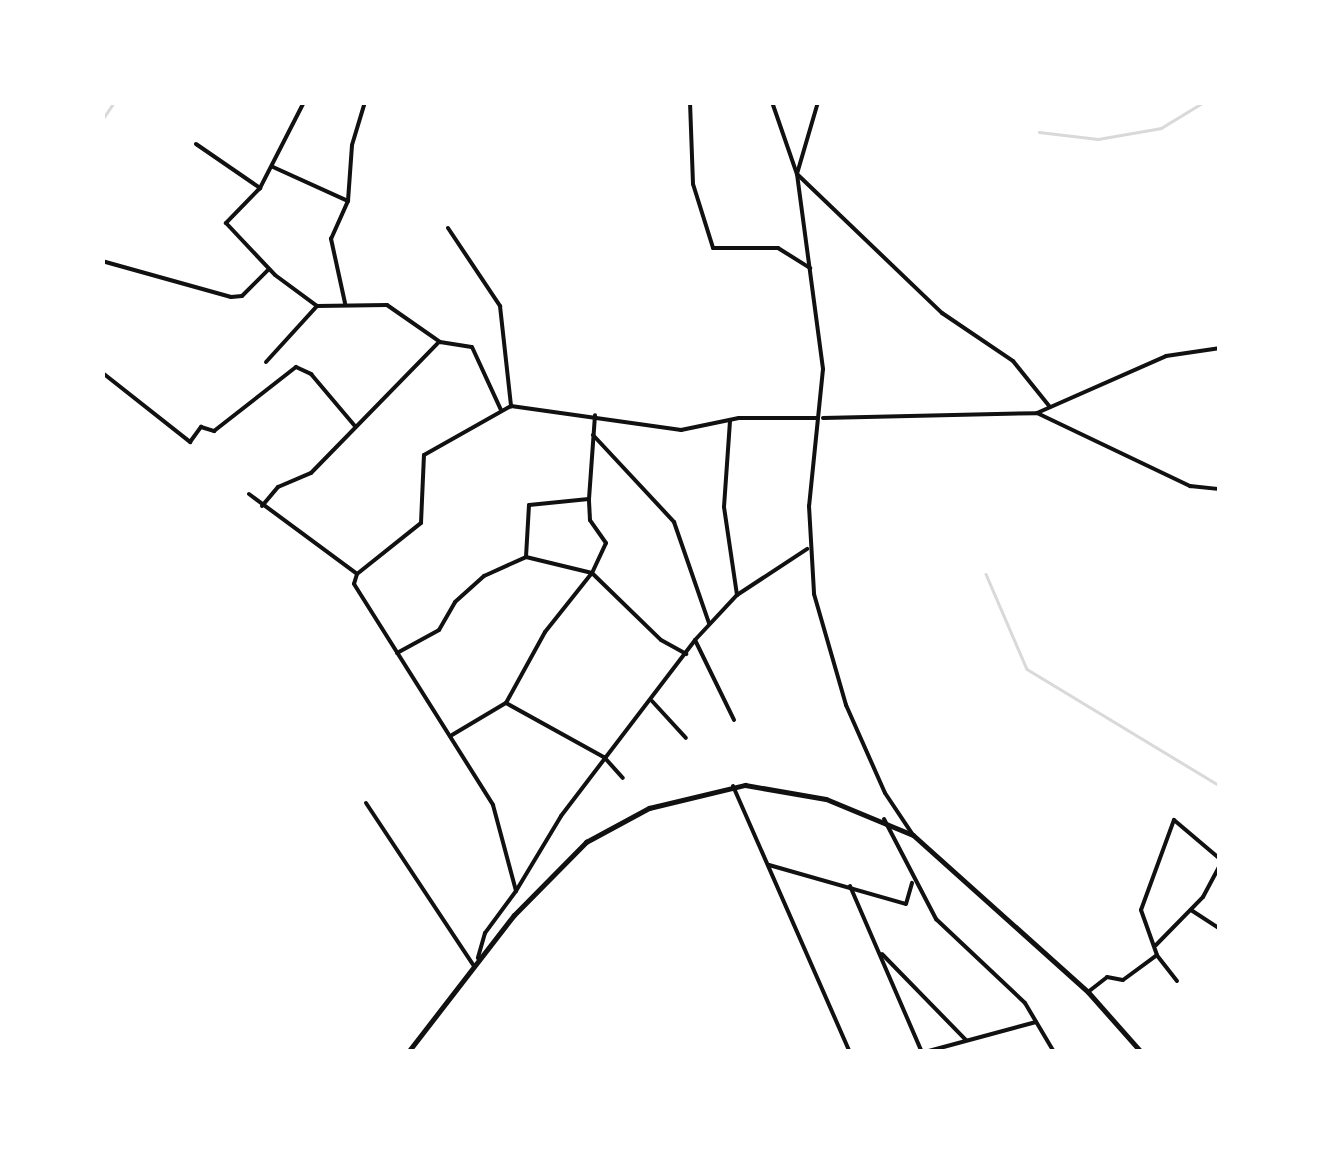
<!DOCTYPE html>
<style>
body{margin:0}
#map{position:relative;width:1322px;height:1154px;overflow:hidden;background:#fff;font-family:"Varela Round",sans-serif}
div>[style]{position:absolute}
[style*='--x']{left:calc(var(--x)*1px);top:calc(var(--y)*1px);width:calc(var(--w)*1px);rotate:calc(var(--a)*1deg)}
.stream>*{height:2.5px;margin:-1.25px;padding:0 1.25px;transform-origin:1.25px;border-radius:1.25px;background:#d9d9d9}
.minor>*{height:4px;margin:-2px;padding:0 2px;transform-origin:2px;border-radius:2px;background:#111}
.tertiary>*{height:4px;margin:-2px;padding:0 2px;transform-origin:2px;border-radius:2px;background:#111}
.primary>*{height:5px;margin:-2.5px;padding:0 2.5px;transform-origin:2.5px;border-radius:2.5px;background:#111}
span{translate:-50% -50%;white-space:nowrap;text-align:center;line-height:1.15;-webkit-text-stroke:10px #fff;paint-order:stroke}
.frame{position:absolute;inset:0;border:105px solid #fff;pointer-events:none}
</style>
<div id="map">
<div class="stream">
<i style="--x:102;--y:120;--w:22;--a:-56"></i>
<i style="--x:1039;--y:132;--w:59;--a:6.8"></i>
<i style="--x:1098;--y:139;--w:64;--a:-9.9"></i>
<i style="--x:1161;--y:128;--w:50;--a:-31.2"></i>
<i style="--x:986;--y:574;--w:103;--a:66.7"></i>
<i style="--x:1027;--y:669;--w:226;--a:31.2"></i>
</div>
<div class="minor">
<i style="--x:304;--y:102;--w:97;--a:117.1"></i>
<i style="--x:260;--y:188;--w:49;--a:134.2"></i>
<i style="--x:226;--y:223;--w:71;--a:46.7"></i>
<i style="--x:275;--y:275;--w:52;--a:36.4"></i>
<i style="--x:317;--y:306;--w:70;--a:-0.8"></i>
<i style="--x:387;--y:305;--w:65;--a:34.9"></i>
<i style="--x:440;--y:342;--w:32;--a:9"></i>
<i style="--x:472;--y:347;--w:69;--a:65.3"></i>
<i style="--x:690;--y:102;--w:82;--a:87.9"></i>
<i style="--x:693;--y:184;--w:67;--a:72.6"></i>
<i style="--x:713;--y:248;--w:65;--a:0"></i>
<i style="--x:778;--y:248;--w:38;--a:32"></i>
<i style="--x:196;--y:144;--w:78;--a:34.5"></i>
<i style="--x:273;--y:167;--w:82;--a:24.4"></i>
<i style="--x:448;--y:228;--w:94;--a:56.3"></i>
<i style="--x:500;--y:306;--w:101;--a:83.7"></i>
<i style="--x:102;--y:261;--w:134;--a:15.6"></i>
<i style="--x:231;--y:297;--w:11;--a:-5"></i>
<i style="--x:242;--y:296;--w:38;--a:-45"></i>
<i style="--x:345;--y:303;--w:66;--a:-102.3"></i>
<i style="--x:331;--y:239;--w:42;--a:-65.9"></i>
<i style="--x:348;--y:201;--w:56;--a:-85.9"></i>
<i style="--x:352;--y:145;--w:45;--a:-73.2"></i>
<i style="--x:266;--y:362;--w:76;--a:-47.7"></i>
<i style="--x:104;--y:374;--w:110;--a:38.3"></i>
<i style="--x:190;--y:442;--w:19;--a:-54"></i>
<i style="--x:201;--y:427;--w:14;--a:17"></i>
<i style="--x:214;--y:431;--w:104;--a:-38"></i>
<i style="--x:296;--y:367;--w:17;--a:25"></i>
<i style="--x:311;--y:374;--w:68;--a:49.8"></i>
<i style="--x:1037;--y:413;--w:170;--a:25.5"></i>
<i style="--x:1190;--y:486;--w:30;--a:6"></i>
<i style="--x:730;--y:421;--w:86;--a:94"></i>
<i style="--x:724;--y:507;--w:89;--a:81.6"></i>
<i style="--x:593;--y:435;--w:119;--a:47"></i>
<i style="--x:674;--y:522;--w:107;--a:70.9"></i>
<i style="--x:249;--y:494;--w:134;--a:36.5"></i>
<i style="--x:357;--y:574;--w:82;--a:-38.6"></i>
<i style="--x:421;--y:523;--w:68;--a:-87.5"></i>
<i style="--x:424;--y:455;--w:100;--a:-29.4"></i>
<i style="--x:511;--y:406;--w:172;--a:8"></i>
<i style="--x:681;--y:430;--w:59;--a:-11.7"></i>
<i style="--x:739;--y:418;--w:78;--a:0"></i>
<i style="--x:262;--y:506;--w:25;--a:-50"></i>
<i style="--x:278;--y:487;--w:36;--a:-23"></i>
<i style="--x:311;--y:473;--w:183;--a:-45.7"></i>
<i style="--x:526;--y:557;--w:52;--a:-86.7"></i>
<i style="--x:529;--y:505;--w:60;--a:-5.7"></i>
<i style="--x:589;--y:499;--w:84;--a:-85.9"></i>
<i style="--x:357;--y:574;--w:10;--a:107"></i>
<i style="--x:354;--y:584;--w:261;--a:57.8"></i>
<i style="--x:493;--y:805;--w:89;--a:75"></i>
<i style="--x:516;--y:891;--w:52;--a:126.4"></i>
<i style="--x:485;--y:933;--w:26;--a:106"></i>
<i style="--x:695;--y:640;--w:89;--a:64"></i>
<i style="--x:397;--y:653;--w:48;--a:-28.7"></i>
<i style="--x:439;--y:630;--w:32;--a:-60"></i>
<i style="--x:455;--y:602;--w:39;--a:-42"></i>
<i style="--x:484;--y:576;--w:46;--a:-24.3"></i>
<i style="--x:526;--y:557;--w:68;--a:13.6"></i>
<i style="--x:592;--y:573;--w:96;--a:44.2"></i>
<i style="--x:661;--y:640;--w:29;--a:29"></i>
<i style="--x:652;--y:701;--w:50;--a:47.4"></i>
<i style="--x:506;--y:703;--w:112;--a:28.9"></i>
<i style="--x:604;--y:757;--w:28;--a:48"></i>
<i style="--x:452;--y:735;--w:63;--a:-30.7"></i>
<i style="--x:506;--y:703;--w:81;--a:-61.2"></i>
<i style="--x:545;--y:632;--w:75;--a:-51.5"></i>
<i style="--x:592;--y:573;--w:33;--a:-65"></i>
<i style="--x:606;--y:543;--w:28;--a:-125"></i>
<i style="--x:590;--y:520;--w:21;--a:-93"></i>
<i style="--x:733;--y:786;--w:291;--a:66.3"></i>
<i style="--x:366;--y:803;--w:196;--a:56.5"></i>
<i style="--x:884;--y:819;--w:113;--a:62.5"></i>
<i style="--x:936;--y:919;--w:122;--a:43.3"></i>
<i style="--x:1025;--y:1003;--w:57;--a:59.4"></i>
<i style="--x:769;--y:865;--w:142;--a:15.9"></i>
<i style="--x:906;--y:904;--w:22;--a:-74"></i>
<i style="--x:850;--y:886;--w:181;--a:66.6"></i>
<i style="--x:516;--y:891;--w:87;--a:-59"></i>
<i style="--x:561;--y:816;--w:221;--a:-52.7"></i>
<i style="--x:695;--y:640;--w:62;--a:-47"></i>
<i style="--x:737;--y:595;--w:84;--a:-33.3"></i>
<i style="--x:1191;--y:910;--w:35;--a:33"></i>
<i style="--x:1156;--y:945;--w:67;--a:-45.6"></i>
<i style="--x:1203;--y:897;--w:36;--a:-62"></i>
<i style="--x:882;--y:954;--w:120;--a:45.7"></i>
<i style="--x:1177;--y:981;--w:33;--a:-128"></i>
<i style="--x:1157;--y:955;--w:48;--a:-109.6"></i>
<i style="--x:1141;--y:910;--w:96;--a:-69.9"></i>
<i style="--x:1174;--y:820;--w:60;--a:40.3"></i>
<i style="--x:1088;--y:992;--w:24;--a:-38"></i>
<i style="--x:1107;--y:977;--w:16;--a:11"></i>
<i style="--x:1123;--y:980;--w:42;--a:-36.3"></i>
<i style="--x:925;--y:1052;--w:115;--a:-15.1"></i>
</div>
<div class="tertiary">
<i style="--x:772;--y:102;--w:76;--a:70.9"></i>
<i style="--x:797;--y:174;--w:197;--a:82.4"></i>
<i style="--x:823;--y:369;--w:138;--a:95.8"></i>
<i style="--x:809;--y:506;--w:88;--a:86.7"></i>
<i style="--x:814;--y:594;--w:116;--a:73.9"></i>
<i style="--x:846;--y:705;--w:96;--a:66.1"></i>
<i style="--x:885;--y:793;--w:50;--a:56.3"></i>
<i style="--x:818;--y:102;--w:75;--a:106.3"></i>
<i style="--x:797;--y:174;--w:201;--a:43.8"></i>
<i style="--x:942;--y:313;--w:86;--a:34.1"></i>
<i style="--x:1013;--y:361;--w:59;--a:51.2"></i>
<i style="--x:823;--y:418;--w:214;--a:-1.3"></i>
<i style="--x:1037;--y:413;--w:141;--a:-23.8"></i>
<i style="--x:1166;--y:356;--w:55;--a:-8.4"></i>
</div>
<div class="primary">
<i style="--x:408;--y:1052;--w:173;--a:-52.3"></i>
<i style="--x:514;--y:915;--w:103;--a:-45.4"></i>
<i style="--x:586;--y:842;--w:72;--a:-28.4"></i>
<i style="--x:649;--y:808;--w:99;--a:-13.5"></i>
<i style="--x:745;--y:785;--w:82;--a:9.8"></i>
<i style="--x:826;--y:799;--w:94;--a:22.5"></i>
<i style="--x:913;--y:835;--w:235;--a:41.9"></i>
<i style="--x:1088;--y:992;--w:80;--a:48.5"></i>
</div>
<div class="frame"></div>
</div>
